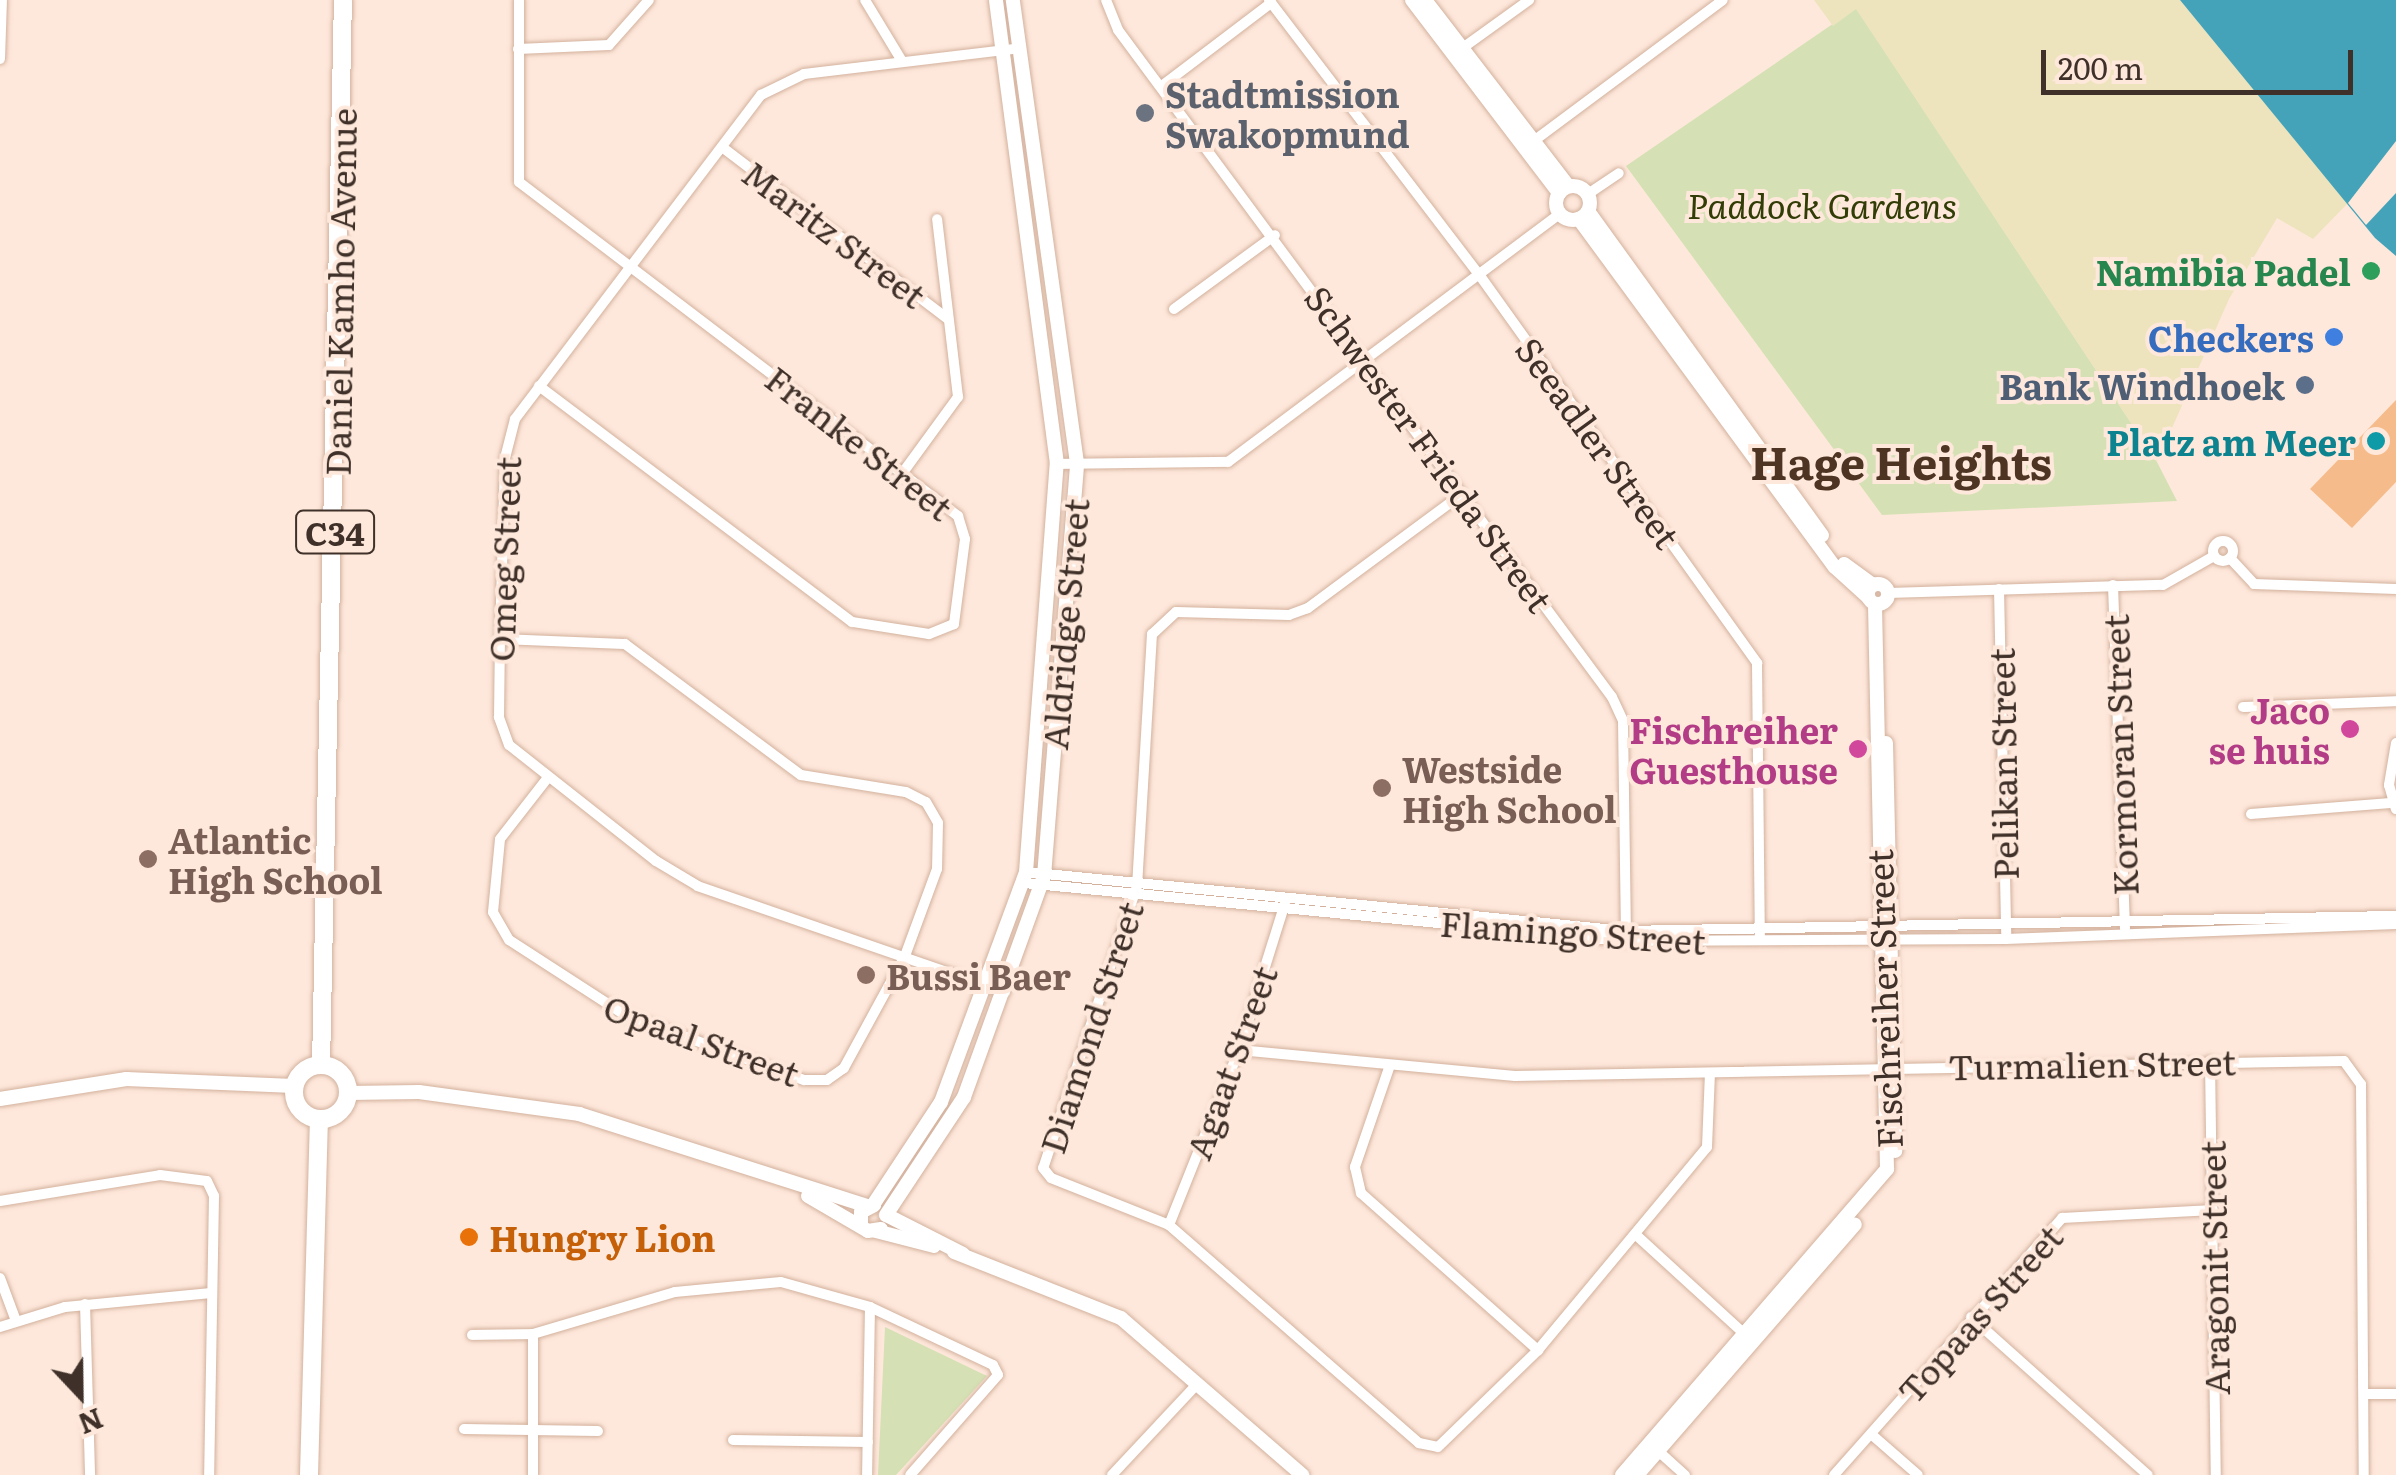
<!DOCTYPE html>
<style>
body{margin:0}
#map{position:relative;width:2396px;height:1475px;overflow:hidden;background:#fee8db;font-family:Literata,serif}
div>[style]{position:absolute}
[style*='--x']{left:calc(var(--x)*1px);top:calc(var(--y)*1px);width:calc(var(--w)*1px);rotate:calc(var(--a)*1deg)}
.green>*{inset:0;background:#d5e1b4}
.sand>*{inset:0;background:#ede4be}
.water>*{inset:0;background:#44a3b9}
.pier>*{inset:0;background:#fee8db}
.building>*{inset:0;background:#f6bb8a}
.roads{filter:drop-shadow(0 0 2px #d3b19d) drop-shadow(0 0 2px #d3b19d)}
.minor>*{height:10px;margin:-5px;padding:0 5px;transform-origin:5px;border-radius:5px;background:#fff}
.minor>.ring{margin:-5px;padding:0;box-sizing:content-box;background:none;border:10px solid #fff;border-radius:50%}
.tertiary>*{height:14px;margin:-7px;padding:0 7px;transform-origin:7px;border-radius:7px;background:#fff}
.tertiary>.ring{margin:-7px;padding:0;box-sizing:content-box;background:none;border:14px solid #fff;border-radius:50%}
.primary>*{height:18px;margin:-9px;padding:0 9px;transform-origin:9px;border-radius:9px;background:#fff}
.primary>.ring{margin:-9px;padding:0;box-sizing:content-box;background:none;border:18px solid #fff;border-radius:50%}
.dots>*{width:28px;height:28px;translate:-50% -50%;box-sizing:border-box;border:5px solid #fee8db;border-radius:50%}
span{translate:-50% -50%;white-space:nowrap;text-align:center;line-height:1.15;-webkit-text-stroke:8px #fee8db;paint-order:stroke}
.shield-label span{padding:2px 8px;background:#fee8db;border:2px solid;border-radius:8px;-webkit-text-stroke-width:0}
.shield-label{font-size:32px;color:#3f3129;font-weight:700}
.worship-label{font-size:35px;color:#5b616d;font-weight:700}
.left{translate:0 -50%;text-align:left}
.park-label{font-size:35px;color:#323c06;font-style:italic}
.street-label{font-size:35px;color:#3f3129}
.leisure-label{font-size:35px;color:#27864d;font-weight:700}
.right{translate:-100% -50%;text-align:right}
.shop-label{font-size:35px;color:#366cbe;font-weight:700}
.service-label{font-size:35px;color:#4e5e75;font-weight:700}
.culture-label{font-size:35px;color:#0d838f;font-weight:700}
.hotel-label{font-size:35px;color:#b23c85;font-weight:700}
.education-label{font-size:35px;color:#785e54;font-weight:700}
.food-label{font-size:35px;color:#c56008;font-weight:700}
.district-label{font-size:45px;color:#4e3422;font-weight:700}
.north{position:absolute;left:30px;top:1345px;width:100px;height:100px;-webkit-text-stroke:8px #fee8db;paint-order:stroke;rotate:158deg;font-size:28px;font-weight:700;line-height:40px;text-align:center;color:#3f3129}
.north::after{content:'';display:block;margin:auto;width:35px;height:45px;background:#3f3129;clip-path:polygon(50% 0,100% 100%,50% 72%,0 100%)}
.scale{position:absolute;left:2041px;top:50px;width:312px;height:45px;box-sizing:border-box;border:5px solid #3f3129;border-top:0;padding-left:12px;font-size:30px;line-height:35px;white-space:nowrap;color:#3f3129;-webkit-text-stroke:8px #fee8db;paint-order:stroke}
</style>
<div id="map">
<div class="green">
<i style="clip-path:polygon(1856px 8px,2157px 462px,2177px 501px,1882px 515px,1626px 166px)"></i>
<i style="clip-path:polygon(885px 1327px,987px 1376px,896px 1475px,878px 1475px)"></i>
</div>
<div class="sand">
<i style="clip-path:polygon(1814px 0,2180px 0,2348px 203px,2313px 239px,2277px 218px,2229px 299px,2157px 462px,1856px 9px,1833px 26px)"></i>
</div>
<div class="water">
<i style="clip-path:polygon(2180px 0,2396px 0,2396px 256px,2375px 238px)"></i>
</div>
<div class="pier">
<i style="clip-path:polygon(2396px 141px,2396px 193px,2366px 225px,2348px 203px)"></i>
</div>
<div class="building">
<i style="clip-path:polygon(2396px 400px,2396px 482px,2352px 528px,2310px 489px)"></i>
</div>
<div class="roads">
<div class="minor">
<i style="--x:519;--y:0;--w:182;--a:90"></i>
<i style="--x:519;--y:182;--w:552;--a:37.26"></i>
<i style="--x:958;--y:516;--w:24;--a:73"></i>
<i style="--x:965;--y:539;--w:86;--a:97.4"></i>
<i style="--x:954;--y:624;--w:27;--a:158"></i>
<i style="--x:929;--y:634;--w:78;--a:-171.1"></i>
<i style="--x:852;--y:622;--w:392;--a:-143"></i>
<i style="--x:865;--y:0;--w:71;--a:58.8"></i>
<i style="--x:1106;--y:0;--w:32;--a:68"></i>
<i style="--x:1118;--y:30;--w:830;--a:53.48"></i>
<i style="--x:1612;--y:697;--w:26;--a:65"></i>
<i style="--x:1623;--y:721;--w:214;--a:89.2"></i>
<i style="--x:1269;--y:0;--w:344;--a:52.6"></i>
<i style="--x:1478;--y:273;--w:480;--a:54.4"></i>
<i style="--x:1757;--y:663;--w:276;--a:89.4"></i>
<i style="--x:518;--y:49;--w:91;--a:-2.5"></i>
<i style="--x:609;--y:45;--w:60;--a:-48.4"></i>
<i style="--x:1457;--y:52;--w:89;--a:-35.8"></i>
<i style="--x:0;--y:59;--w:59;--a:-88.1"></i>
<i style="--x:1163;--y:85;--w:136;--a:-37.2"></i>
<i style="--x:1531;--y:143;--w:239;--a:-36.7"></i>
<i style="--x:722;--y:147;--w:284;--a:37.3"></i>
<i style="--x:1588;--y:194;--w:37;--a:-34"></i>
<i style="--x:1174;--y:309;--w:125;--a:-36.2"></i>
<i style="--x:1057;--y:464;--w:171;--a:-0.7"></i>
<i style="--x:1228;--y:462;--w:414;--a:-36.8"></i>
<i style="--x:904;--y:471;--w:92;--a:-53.9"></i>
<i style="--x:958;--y:397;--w:179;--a:-96.7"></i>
<i style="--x:1462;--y:494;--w:192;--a:143.5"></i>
<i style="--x:1308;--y:608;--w:20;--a:160"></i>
<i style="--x:1289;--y:615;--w:113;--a:-178.5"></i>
<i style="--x:1176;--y:612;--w:33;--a:137"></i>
<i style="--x:1152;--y:634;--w:252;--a:93.4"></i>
<i style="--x:1137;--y:886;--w:297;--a:108.4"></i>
<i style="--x:1043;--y:1168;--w:13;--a:51"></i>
<i style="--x:1051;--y:1178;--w:127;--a:21.7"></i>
<i style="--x:1169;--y:1225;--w:332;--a:41.1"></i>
<i style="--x:1419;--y:1443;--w:19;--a:12"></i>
<i style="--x:1438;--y:1447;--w:139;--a:-44.1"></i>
<i style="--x:1538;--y:1350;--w:264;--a:-50.2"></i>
<i style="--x:1707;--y:1147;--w:74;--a:-87.7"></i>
<i class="ring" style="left:2213px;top:541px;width:10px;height:10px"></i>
<i style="--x:2230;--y:558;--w:35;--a:47"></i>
<i style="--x:2254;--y:584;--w:142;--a:2"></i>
<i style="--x:2113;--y:585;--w:344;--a:88"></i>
<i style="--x:1999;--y:589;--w:344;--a:88.8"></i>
<i style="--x:1888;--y:593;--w:275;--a:-1.7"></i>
<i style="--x:2163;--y:585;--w:59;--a:-29.6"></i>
<i style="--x:500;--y:639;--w:125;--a:2.3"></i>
<i style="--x:625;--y:644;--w:219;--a:36.7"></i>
<i style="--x:801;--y:775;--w:106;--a:9.2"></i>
<i style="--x:906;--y:792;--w:22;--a:27"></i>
<i style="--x:926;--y:802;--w:24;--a:60"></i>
<i style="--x:938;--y:823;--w:46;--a:91.2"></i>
<i style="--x:937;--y:869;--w:93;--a:110.2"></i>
<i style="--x:905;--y:956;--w:128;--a:118.6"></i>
<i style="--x:844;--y:1068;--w:21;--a:145"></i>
<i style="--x:827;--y:1080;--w:23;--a:180"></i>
<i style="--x:804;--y:1080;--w:190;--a:-160"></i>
<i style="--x:625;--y:1015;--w:138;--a:-147.1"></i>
<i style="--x:509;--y:940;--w:32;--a:-120"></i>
<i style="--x:493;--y:912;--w:73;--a:-84.5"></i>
<i style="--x:500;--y:839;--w:75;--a:-52.1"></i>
<i style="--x:2243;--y:707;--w:153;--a:-2.2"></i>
<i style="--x:2396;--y:743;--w:43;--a:99.5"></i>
<i style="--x:2389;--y:785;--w:25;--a:74"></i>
<i style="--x:2251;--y:814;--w:140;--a:-4.5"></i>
<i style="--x:1026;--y:872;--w:603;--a:5.62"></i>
<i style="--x:1626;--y:931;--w:770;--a:-1.12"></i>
<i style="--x:1024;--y:883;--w:604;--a:5.51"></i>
<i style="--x:1625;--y:941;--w:381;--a:-0.3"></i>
<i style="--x:2006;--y:939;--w:390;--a:-2.2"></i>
<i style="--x:1005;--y:992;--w:325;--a:-161"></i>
<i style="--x:698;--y:886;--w:49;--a:-149.2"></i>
<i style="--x:656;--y:861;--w:187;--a:-141.7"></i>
<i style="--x:509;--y:745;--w:30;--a:-110"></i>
<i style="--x:499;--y:717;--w:78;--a:-89.3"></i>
<i style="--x:500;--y:639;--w:181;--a:-88.4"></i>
<i style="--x:505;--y:458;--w:40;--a:-75.6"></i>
<i style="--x:515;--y:419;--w:407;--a:-52.8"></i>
<i style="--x:761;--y:95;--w:48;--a:-26"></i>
<i style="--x:804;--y:74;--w:212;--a:-6.8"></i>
<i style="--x:1239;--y:1050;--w:277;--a:5.4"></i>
<i style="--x:1515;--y:1076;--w:829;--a:-1.04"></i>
<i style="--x:2344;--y:1061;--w:29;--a:54"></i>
<i style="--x:2361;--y:1084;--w:391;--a:89.6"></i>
<i style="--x:2210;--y:1061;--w:414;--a:89.2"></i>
<i style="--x:1389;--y:1068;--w:105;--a:109"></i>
<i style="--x:1355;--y:1167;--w:27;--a:77"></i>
<i style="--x:1361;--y:1193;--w:237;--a:41.6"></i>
<i style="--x:0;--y:1201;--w:162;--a:-9.2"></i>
<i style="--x:160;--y:1175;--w:47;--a:7.3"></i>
<i style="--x:207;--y:1181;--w:17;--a:65"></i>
<i style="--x:214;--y:1196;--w:279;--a:91"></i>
<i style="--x:1169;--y:1225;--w:188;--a:-68.2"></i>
<i style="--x:1239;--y:1050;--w:154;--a:-72.6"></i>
<i style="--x:1635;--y:1234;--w:154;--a:42.4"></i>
<i style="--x:0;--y:1278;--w:46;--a:69.6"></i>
<i style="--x:85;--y:1304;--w:171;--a:88.3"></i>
<i style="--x:870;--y:1307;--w:136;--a:25.2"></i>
<i style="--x:993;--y:1365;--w:11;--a:63"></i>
<i style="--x:998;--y:1375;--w:133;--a:131.3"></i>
<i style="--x:1971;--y:1317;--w:237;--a:41.8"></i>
<i style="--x:0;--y:1327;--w:68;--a:-17.1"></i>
<i style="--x:65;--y:1307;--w:147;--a:-5.5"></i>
<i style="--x:472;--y:1335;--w:61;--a:-0.9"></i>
<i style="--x:2365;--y:1394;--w:31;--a:0"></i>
<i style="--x:464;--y:1429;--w:134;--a:0.9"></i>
<i style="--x:1871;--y:1434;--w:62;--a:41.1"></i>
<i style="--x:733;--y:1440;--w:135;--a:0.8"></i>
<i style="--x:1656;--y:1449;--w:39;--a:42"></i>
<i style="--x:533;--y:1475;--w:141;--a:-90"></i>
<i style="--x:533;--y:1334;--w:148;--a:-16.5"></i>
<i style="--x:675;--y:1292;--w:106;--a:-5.4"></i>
<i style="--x:781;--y:1282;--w:92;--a:15.7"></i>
<i style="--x:870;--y:1307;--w:168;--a:91"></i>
<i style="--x:1112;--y:1475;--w:126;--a:-46.9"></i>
<i style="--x:1834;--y:1475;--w:344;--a:-48.4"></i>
<i style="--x:2062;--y:1218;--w:151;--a:-3"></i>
</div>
<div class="tertiary">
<i style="--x:1412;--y:0;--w:243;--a:52.7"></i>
<i style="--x:1425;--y:0;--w:235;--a:52.4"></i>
<i class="ring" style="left:1556px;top:186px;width:20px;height:20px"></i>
<i style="--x:1588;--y:211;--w:400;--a:54.2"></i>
<i style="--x:1579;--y:219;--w:432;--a:53.7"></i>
<i style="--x:1835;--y:567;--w:45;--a:42.3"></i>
<i style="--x:1844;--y:564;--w:36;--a:36"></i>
<i class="ring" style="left:1868px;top:584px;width:6px;height:6px"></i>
<i style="--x:1886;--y:743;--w:408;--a:88.7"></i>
<i style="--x:348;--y:1093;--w:71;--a:-0.8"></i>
<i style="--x:419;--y:1092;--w:162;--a:7.8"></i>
<i style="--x:579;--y:1114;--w:303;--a:17.7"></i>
<i style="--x:0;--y:1099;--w:128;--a:-9"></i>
<i style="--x:126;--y:1079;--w:168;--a:2.4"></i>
<i style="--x:808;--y:1196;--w:69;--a:30.3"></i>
<i style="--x:868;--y:1231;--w:13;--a:-9"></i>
<i style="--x:873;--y:1205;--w:123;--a:-56.6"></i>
<i style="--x:941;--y:1102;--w:245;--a:-69.7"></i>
<i style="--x:1026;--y:872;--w:409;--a:-85.7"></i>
<i style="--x:1057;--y:464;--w:468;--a:-97.5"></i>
<i style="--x:861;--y:1225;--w:13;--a:-90"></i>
<i style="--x:861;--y:1212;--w:15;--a:-28"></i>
<i style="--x:876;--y:1231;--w:60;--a:14.5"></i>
<i style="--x:954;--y:1252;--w:180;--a:21.6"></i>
<i style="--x:1121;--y:1318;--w:240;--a:40.9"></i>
<i style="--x:963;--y:1254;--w:86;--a:-153.1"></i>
<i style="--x:886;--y:1215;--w:141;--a:-56.5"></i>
<i style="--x:964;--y:1097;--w:235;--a:-70.1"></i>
<i style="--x:1044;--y:876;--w:414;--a:-85.4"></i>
<i style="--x:1077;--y:463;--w:467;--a:-97.9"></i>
<i style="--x:1622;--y:1475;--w:405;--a:-49.1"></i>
<i style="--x:1887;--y:1169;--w:565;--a:-91.22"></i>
<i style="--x:1637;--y:1475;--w:332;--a:-49"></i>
</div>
<div class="primary">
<i class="ring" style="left:294px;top:1065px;width:36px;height:36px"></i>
<i style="--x:321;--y:1065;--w:1065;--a:-88.82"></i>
<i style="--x:309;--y:1475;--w:356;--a:-88.4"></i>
</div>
</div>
<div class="dots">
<i style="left:1145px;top:113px;background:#6b7280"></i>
<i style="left:2371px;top:271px;background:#2e9e5b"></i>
<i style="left:2334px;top:337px;background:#3f7fe0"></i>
<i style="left:2305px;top:385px;background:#5c6f8a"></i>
<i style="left:2376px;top:441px;background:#0f9aa8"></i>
<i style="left:2350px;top:729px;background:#d1479c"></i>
<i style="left:1858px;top:749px;background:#d1479c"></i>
<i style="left:1382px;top:788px;background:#8d6e63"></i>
<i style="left:148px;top:859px;background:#8d6e63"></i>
<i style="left:866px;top:975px;background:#8d6e63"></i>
<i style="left:469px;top:1237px;background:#e8710a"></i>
</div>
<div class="shield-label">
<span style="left:335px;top:532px">C34</span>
</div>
<div class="worship-label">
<span class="left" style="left:1165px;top:113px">Stadtmission<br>Swakopmund</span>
</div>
<div class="park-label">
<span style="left:1822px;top:204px">Paddock Gardens</span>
</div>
<div class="street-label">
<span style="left:835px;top:233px;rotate:37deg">Maritz Street</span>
<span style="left:339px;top:292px;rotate:-89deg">Daniel Kamho Avenue</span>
<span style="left:860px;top:442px;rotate:38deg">Franke Street</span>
<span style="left:1599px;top:442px;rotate:54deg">Seeadler Street</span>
<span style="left:1430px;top:448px;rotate:54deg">Schwester Frieda Street</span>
<span style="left:503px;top:559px;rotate:-88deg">Omeg Street</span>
<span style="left:1064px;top:624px;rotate:-85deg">Aldridge Street</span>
<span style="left:2119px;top:755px;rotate:-92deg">Kormoran Street</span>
<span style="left:2002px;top:764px;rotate:-91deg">Pelikan Street</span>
<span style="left:1573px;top:931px;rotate:4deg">Flamingo Street</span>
<span style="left:1883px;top:999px;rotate:-92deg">Fischreiher Street</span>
<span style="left:1090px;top:1027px;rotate:-72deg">Diamond Street</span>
<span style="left:702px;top:1039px;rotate:20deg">Opaal Street</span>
<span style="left:1230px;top:1062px;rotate:-70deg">Agaat Street</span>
<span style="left:2092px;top:1063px;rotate:-1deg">Turmalien Street</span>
<span style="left:2213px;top:1268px;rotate:-91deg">Aragonit Street</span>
<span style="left:1979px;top:1313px;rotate:-48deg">Topaas Street</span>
</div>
<div class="leisure-label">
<span class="right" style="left:2351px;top:271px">Namibia Padel</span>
</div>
<div class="shop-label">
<span class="right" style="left:2314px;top:337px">Checkers</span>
</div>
<div class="service-label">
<span class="right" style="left:2285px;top:385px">Bank Windhoek</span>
</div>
<div class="culture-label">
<span class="right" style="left:2356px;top:441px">Platz am Meer</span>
</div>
<div class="hotel-label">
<span class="right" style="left:2330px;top:729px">Jaco<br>se huis</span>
<span class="right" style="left:1838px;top:749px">Fischreiher<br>Guesthouse</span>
</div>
<div class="education-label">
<span class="left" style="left:1402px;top:788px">Westside<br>High School</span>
<span class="left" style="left:168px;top:859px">Atlantic<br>High School</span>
<span class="left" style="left:886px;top:975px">Bussi Baer</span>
</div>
<div class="food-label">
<span class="left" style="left:489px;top:1237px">Hungry Lion</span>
</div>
<div class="district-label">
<span style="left:1901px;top:461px">Hage Heights</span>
</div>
<div class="north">N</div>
<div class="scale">200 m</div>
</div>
